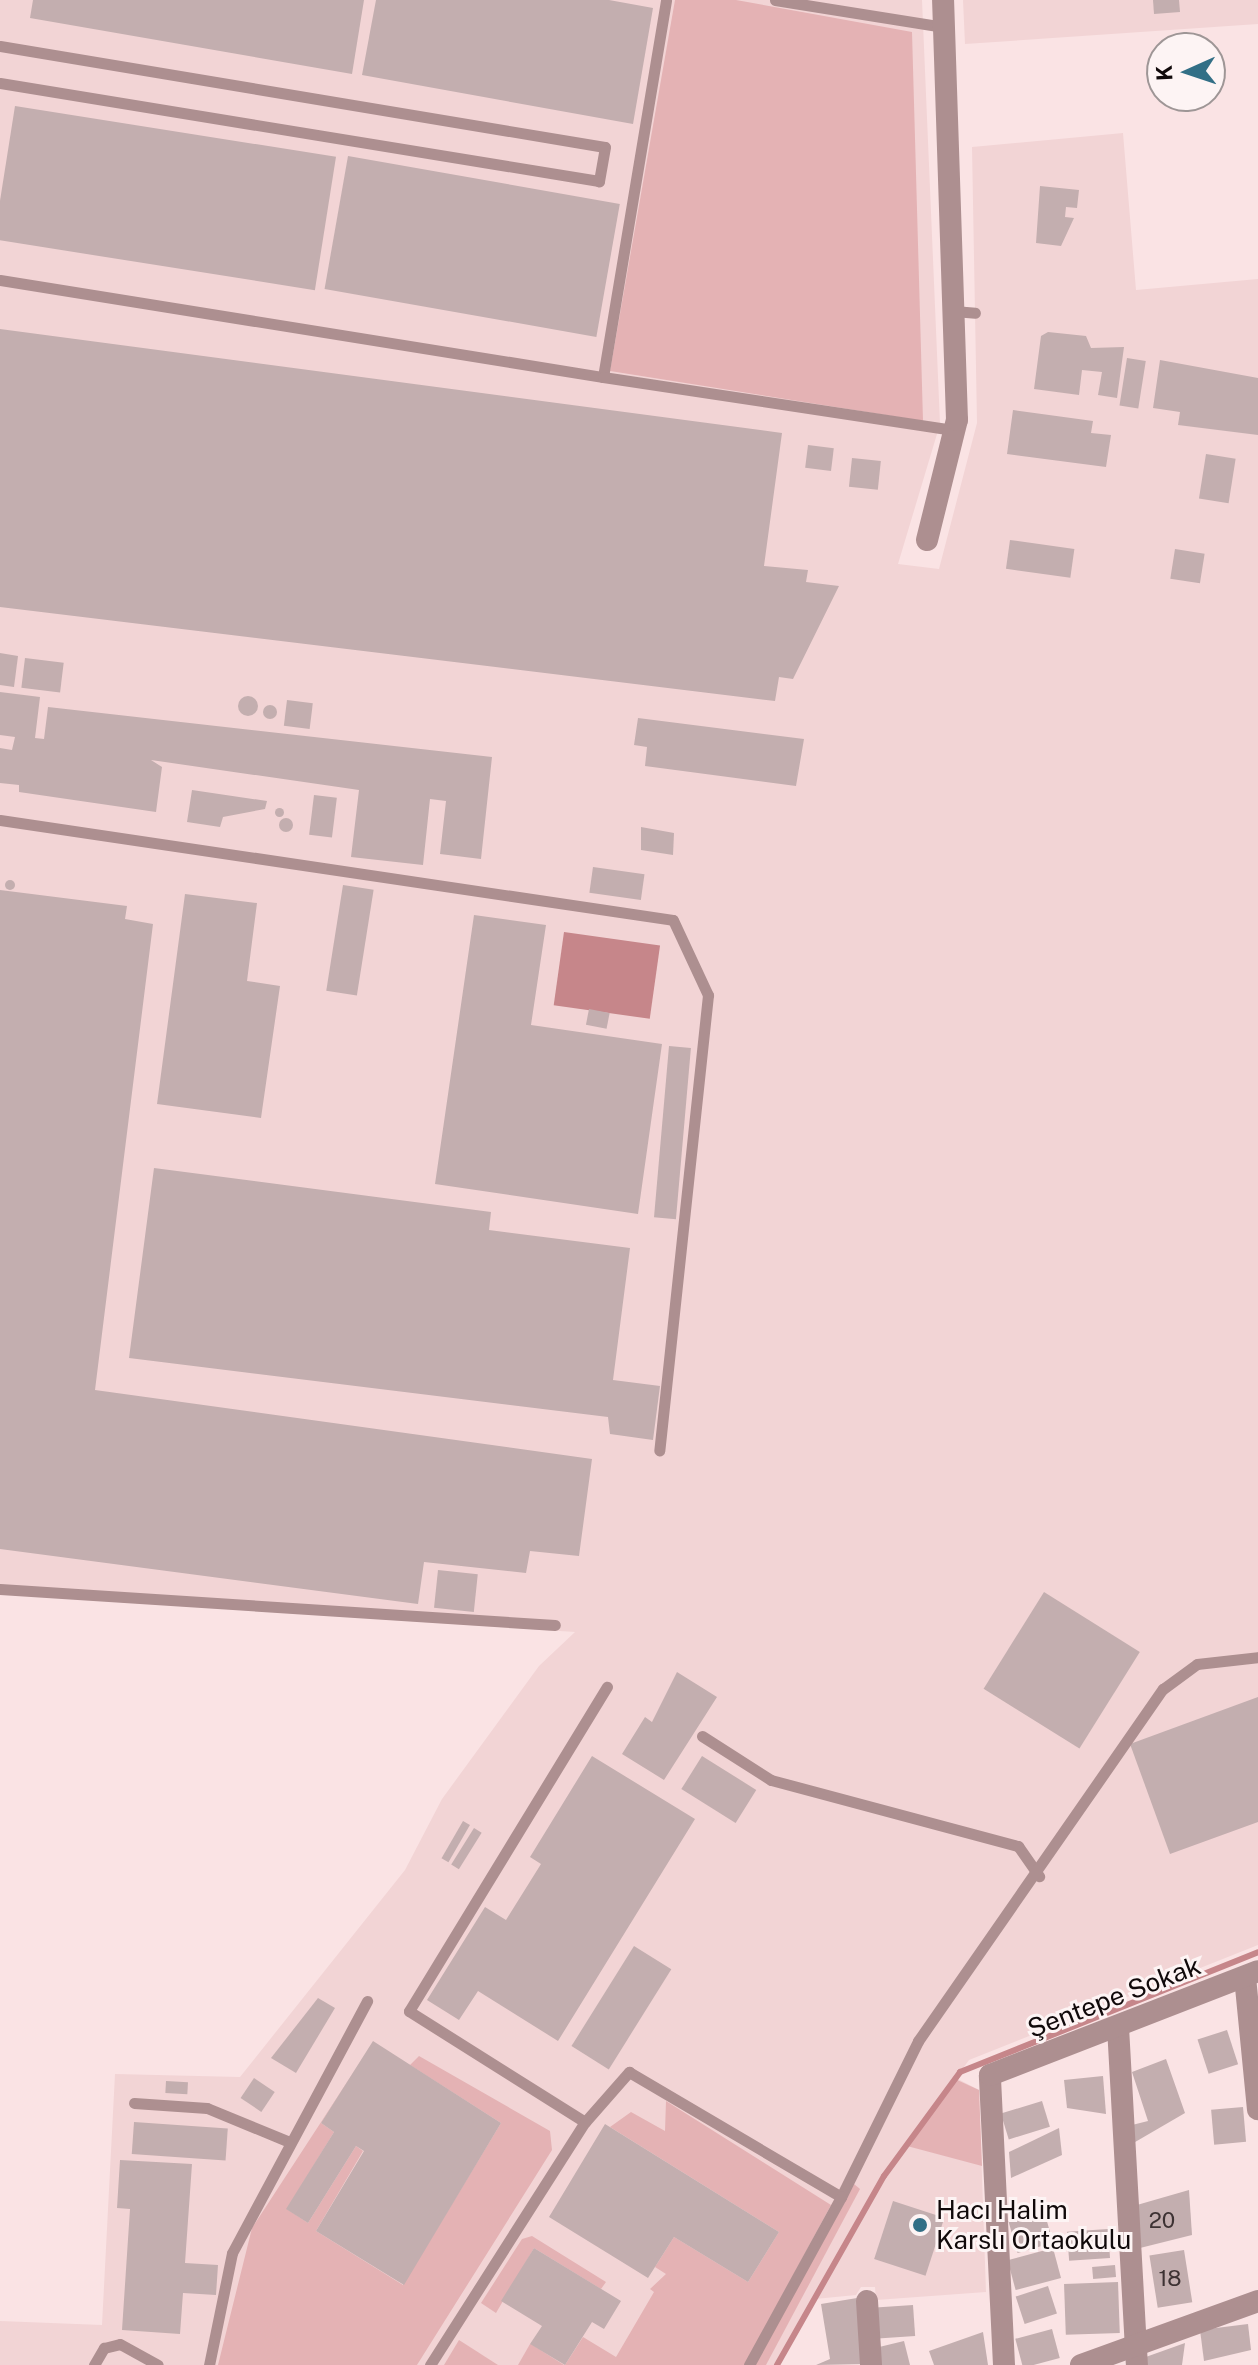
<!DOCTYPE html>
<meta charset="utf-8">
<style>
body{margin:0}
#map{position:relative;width:1258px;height:2365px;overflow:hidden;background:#fae3e4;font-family:"Public Sans",sans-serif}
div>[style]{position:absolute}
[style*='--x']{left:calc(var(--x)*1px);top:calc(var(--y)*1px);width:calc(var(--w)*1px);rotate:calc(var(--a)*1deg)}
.built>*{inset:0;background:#f2d4d5}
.green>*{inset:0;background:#e4b2b4}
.water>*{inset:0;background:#c6868a;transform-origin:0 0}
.stream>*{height:6px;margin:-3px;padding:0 3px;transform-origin:3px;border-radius:3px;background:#c6868a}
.building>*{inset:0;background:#c3aeaf;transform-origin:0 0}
.round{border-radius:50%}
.service>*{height:11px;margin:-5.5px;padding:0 5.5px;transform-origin:5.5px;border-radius:5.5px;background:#ad8f90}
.minor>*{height:22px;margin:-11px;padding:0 11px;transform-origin:11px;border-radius:11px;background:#ad8f90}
.dots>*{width:22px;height:22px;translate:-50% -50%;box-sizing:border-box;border:4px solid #fdf4f4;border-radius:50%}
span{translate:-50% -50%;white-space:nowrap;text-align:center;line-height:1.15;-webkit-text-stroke:6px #fdf4f4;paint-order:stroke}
.number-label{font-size:22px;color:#3d3233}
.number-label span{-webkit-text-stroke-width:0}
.street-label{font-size:26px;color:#10090a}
.poi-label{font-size:26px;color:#10090a}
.left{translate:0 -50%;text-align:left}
.north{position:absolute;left:1146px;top:32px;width:80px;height:80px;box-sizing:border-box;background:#fdf4f4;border:2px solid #9e9696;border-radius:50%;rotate:267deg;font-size:22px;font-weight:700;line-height:32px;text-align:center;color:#10090a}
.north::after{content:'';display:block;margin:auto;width:28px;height:36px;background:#326f86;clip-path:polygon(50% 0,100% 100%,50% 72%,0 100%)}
</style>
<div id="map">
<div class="built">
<i style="clip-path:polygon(0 0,922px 0,940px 424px,898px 564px,939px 569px,977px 423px,972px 147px,1123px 133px,1136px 290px,1258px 279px,1258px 1945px,969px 2060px,956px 2078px,979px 2090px,986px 2292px,876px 2300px,875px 2287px,861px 2287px,856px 2295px,815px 2299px,777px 2365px,0 2365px,0 2321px,102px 2325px,115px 2074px,240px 2077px,405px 1870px,442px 1799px,539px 1666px,575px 1632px,0 1594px)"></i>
<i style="clip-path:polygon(963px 0,1258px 0,1258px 24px,965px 44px)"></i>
</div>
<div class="green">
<i style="clip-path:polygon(675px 0,736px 0,912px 32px,923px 421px,610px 371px)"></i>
<i style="clip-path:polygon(366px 2053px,321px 2123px,334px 2132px,287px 2209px,308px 2223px,356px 2146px,363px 2151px,316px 2231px,403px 2285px,501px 2123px,410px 2065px,419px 2056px,550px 2131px,552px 2150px,417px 2365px,218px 2365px,252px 2228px)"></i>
<i style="clip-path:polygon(955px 2079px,979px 2090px,982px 2166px,907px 2146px)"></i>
<i style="clip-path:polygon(666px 2101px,831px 2205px,745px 2365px,565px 2365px,583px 2337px,616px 2357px,654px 2292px,650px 2289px,666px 2274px,655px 2267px,674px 2237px,748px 2282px,779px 2232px,610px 2127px,631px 2112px,665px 2131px)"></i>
<i style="clip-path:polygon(854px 2184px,860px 2189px,766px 2365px,754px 2365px)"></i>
<i style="clip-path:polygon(532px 2236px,606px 2282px,601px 2289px,534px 2248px,496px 2313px,481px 2303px,522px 2239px)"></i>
<i style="clip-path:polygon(459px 2340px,498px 2365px,444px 2365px)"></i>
<i style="clip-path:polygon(530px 2344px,531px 2344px,564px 2365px,518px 2365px)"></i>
</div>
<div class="water">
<i style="left:564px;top:932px;width:97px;height:74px;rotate:8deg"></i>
</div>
<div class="stream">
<i style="--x:777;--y:2365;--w:217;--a:-60.5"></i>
<i style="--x:884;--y:2176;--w:129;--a:-53.8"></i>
<i style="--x:960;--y:2072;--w:321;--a:-21.9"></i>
</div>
<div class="building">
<i style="clip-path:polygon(33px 0,364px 0,352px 74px,30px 18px)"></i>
<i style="clip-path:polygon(376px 0,609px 0,653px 8px,633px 124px,362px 75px)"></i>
<i style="clip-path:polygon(1153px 0,1179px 0,1180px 12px,1154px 14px)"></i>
<i style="left:15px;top:106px;width:325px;height:135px;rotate:9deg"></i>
<i style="left:348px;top:156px;width:276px;height:135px;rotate:10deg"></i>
<i style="clip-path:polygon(1040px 186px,1079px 190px,1077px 208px,1066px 207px,1065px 217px,1074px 218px,1061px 246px,1036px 243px)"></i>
<i style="clip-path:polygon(0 329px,782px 433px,764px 566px,808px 570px,806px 582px,839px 586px,793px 679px,779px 677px,775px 701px,0 607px)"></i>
<i style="clip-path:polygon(1048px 332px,1086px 336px,1091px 348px,1124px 347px,1117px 398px,1098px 395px,1102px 372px,1082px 370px,1079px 395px,1034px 389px,1041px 336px)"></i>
<i style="left:1127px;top:358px;width:19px;height:48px;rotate:9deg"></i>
<i style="clip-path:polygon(1160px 360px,1258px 378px,1258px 435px,1178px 425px,1180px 412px,1153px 408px)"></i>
<i style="clip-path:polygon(1013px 410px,1093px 421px,1091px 433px,1111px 435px,1106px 467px,1007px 454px)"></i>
<i style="left:808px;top:445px;width:26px;height:23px;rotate:7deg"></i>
<i style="left:1206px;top:454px;width:30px;height:45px;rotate:9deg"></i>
<i style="left:852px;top:458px;width:29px;height:29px;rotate:6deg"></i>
<i style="left:1010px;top:540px;width:65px;height:29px;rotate:8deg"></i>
<i style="left:1175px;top:549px;width:30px;height:30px;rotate:9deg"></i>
<i style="clip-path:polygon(0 653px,18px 656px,14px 687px,0 685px)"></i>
<i style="left:25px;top:658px;width:39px;height:30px;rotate:7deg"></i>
<i style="clip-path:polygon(0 692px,40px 697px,35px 738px,44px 739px,48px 707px,492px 757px,481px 859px,440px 854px,446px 801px,430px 799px,423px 865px,351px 857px,359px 790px,151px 760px,162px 767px,156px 812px,19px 792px,19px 785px,0 783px,0 748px,12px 750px,15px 737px,0 735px)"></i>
<i class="round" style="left:238px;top:696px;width:20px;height:20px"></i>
<i style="left:287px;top:700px;width:26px;height:26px;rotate:7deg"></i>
<i class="round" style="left:263px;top:705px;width:14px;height:14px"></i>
<i style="clip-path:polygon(638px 718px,804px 739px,796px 786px,645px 766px,647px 747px,634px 745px)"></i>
<i style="clip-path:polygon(192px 790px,267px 801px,265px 809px,223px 817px,220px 827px,187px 822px)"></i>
<i style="left:314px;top:795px;width:23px;height:40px;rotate:7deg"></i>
<i class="round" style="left:274.5px;top:807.5px;width:9px;height:9px"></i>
<i class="round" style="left:279px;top:818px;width:14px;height:14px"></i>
<i style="clip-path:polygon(641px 827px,674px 833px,673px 855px,641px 850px)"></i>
<i style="left:593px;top:867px;width:52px;height:26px;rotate:8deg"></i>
<i class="round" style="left:5px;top:880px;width:10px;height:10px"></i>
<i style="left:343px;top:885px;width:31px;height:107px;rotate:9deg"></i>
<i style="clip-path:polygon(0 890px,127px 906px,125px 919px,153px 924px,95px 1390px,592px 1459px,579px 1556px,530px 1551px,526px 1573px,424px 1562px,418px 1604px,0 1549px)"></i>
<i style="clip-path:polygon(185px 894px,257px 903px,247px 981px,280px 986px,261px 1118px,157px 1104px)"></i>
<i style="clip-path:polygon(474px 915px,546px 925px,531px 1025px,662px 1044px,638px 1214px,435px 1184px)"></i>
<i style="left:589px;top:1009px;width:21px;height:16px;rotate:11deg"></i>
<i style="left:669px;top:1046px;width:22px;height:172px;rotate:5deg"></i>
<i style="clip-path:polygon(154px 1168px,491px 1212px,489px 1230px,630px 1248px,613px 1380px,660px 1386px,653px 1440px,610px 1434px,608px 1417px,129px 1358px)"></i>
<i style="left:438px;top:1570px;width:40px;height:38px;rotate:6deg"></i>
<i style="left:1044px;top:1592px;width:113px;height:114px;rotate:32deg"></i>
<i style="clip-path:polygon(677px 1672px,717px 1697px,664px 1780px,622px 1754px,645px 1717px,652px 1722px)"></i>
<i style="clip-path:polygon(1258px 1697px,1258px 1822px,1170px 1854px,1130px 1744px)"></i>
<i style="clip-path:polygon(592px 1756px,695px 1819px,558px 2041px,478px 1991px,459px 2020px,427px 2000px,485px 1907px,506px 1920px,541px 1864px,530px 1857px)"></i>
<i style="left:702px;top:1756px;width:64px;height:39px;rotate:32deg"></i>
<i style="left:463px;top:1821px;width:8px;height:43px;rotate:30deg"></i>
<i style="left:474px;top:1828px;width:9px;height:43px;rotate:32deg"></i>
<i style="left:634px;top:1946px;width:44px;height:118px;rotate:32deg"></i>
<i style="clip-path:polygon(318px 1998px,335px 2008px,296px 2073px,271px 2058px)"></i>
<i style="left:1227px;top:2030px;width:36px;height:31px;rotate:72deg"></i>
<i style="clip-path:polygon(373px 2041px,501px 2123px,404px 2285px,316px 2231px,364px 2151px,356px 2146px,308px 2223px,286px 2209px,334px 2132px,321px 2123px)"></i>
<i style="clip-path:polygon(1166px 2059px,1185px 2113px,1130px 2145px,1128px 2126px,1148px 2121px,1132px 2072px)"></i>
<i style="clip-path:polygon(1103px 2076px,1106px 2114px,1067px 2108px,1064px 2080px)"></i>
<i style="left:254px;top:2078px;width:25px;height:24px;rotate:34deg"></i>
<i style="left:166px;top:2081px;width:22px;height:12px;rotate:3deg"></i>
<i style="left:1042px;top:2101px;width:27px;height:43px;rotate:73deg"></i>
<i style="left:1243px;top:2107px;width:35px;height:32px;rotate:85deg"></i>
<i style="left:134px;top:2122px;width:94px;height:32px;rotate:4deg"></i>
<i style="clip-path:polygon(605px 2124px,779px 2232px,748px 2282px,674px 2237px,648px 2278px,549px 2217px)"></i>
<i style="clip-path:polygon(1059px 2128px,1062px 2155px,1011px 2178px,1009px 2152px)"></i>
<i style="clip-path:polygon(120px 2160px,192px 2164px,185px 2263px,218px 2265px,216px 2295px,183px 2293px,180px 2334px,122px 2330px,130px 2209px,117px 2208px)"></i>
<i style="clip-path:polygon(1189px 2190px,1192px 2235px,1140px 2248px,1130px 2207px)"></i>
<i style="left:893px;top:2201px;width:54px;height:61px;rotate:18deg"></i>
<i style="left:1044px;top:2211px;width:33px;height:37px;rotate:74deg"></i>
<i style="left:1108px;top:2229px;width:29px;height:41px;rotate:86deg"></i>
<i style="clip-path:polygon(534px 2248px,621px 2301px,604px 2329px,592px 2322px,565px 2365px,530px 2344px,542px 2326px,501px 2301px)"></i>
<i style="left:1053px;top:2248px;width:31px;height:47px;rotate:75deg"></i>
<i style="left:1184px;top:2250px;width:53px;height:35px;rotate:81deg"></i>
<i style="left:1115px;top:2265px;width:12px;height:23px;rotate:85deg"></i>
<i style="left:1118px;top:2282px;width:51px;height:54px;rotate:88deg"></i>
<i style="left:1048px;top:2286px;width:29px;height:34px;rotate:72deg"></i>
<i style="clip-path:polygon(857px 2298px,864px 2364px,816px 2365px,830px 2359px,821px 2304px)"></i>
<i style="left:913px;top:2305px;width:31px;height:41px;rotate:86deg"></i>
<i style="clip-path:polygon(1248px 2324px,1251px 2350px,1204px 2361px,1200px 2330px)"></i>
<i style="left:1052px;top:2329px;width:30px;height:38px;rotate:75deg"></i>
<i style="clip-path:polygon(983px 2332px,988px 2365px,934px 2365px,929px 2351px)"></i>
<i style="clip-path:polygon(904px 2341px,910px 2365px,879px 2365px,875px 2348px)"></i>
<i style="clip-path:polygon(1185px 2343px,1182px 2365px,1144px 2365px,1143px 2358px)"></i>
</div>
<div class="service">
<i style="--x:775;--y:0;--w:171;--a:9.1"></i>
<i style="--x:0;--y:46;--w:613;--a:9.48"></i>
<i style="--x:605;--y:147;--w:35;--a:100"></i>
<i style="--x:599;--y:181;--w:607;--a:-170.71"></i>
<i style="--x:0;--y:280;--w:611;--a:9.14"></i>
<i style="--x:603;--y:377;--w:382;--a:-80.5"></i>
<i style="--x:954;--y:311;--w:21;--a:5"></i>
<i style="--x:603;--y:377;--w:356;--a:8.6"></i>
<i style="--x:0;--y:820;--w:680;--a:8.45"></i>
<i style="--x:673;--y:920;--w:83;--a:65"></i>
<i style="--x:708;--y:995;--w:458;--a:96.1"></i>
<i style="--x:0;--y:1589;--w:556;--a:3.71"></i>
<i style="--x:702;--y:1736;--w:82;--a:32.5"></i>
<i style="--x:771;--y:1780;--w:256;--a:15"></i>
<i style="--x:1018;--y:1846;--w:37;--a:55"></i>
<i style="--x:134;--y:2103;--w:73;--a:3.9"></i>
<i style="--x:207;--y:2108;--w:87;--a:22.4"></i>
<i style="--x:585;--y:2122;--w:208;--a:-147.8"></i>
<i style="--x:409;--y:2011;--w:380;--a:-58.6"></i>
<i style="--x:94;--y:2365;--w:20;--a:-60"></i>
<i style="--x:104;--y:2348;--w:16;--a:-14"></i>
<i style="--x:120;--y:2344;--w:43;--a:28.9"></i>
<i style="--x:209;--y:2365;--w:114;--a:-78.4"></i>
<i style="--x:232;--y:2253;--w:286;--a:-61.8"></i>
<i style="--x:430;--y:2365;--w:288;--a:-57.5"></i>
<i style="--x:585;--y:2122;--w:67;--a:-48.7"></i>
<i style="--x:629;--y:2072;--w:246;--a:30.5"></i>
<i style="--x:841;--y:2197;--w:174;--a:-63.7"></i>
<i style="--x:918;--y:2041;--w:429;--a:-55.2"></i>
<i style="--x:1163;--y:1689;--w:42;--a:-36.3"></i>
<i style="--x:1197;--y:1664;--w:61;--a:-6.5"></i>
<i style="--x:749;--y:2365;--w:192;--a:-61.3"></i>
</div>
<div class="minor">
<i style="--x:927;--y:540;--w:124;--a:-76"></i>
<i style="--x:957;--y:420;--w:420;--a:-91.9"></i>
<i style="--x:1245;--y:1977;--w:133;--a:84.4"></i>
<i style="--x:1118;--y:2027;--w:339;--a:86.8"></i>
<i style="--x:867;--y:2301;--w:64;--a:86.4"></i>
<i style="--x:1004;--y:2365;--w:290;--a:-92.8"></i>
<i style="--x:990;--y:2075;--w:287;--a:-21.2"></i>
<i style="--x:1081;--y:2365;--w:188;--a:-19.9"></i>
</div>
<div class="dots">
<i style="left:920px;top:2225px;background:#326f86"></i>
</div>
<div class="number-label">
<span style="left:1162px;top:2221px">20</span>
<span style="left:1170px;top:2279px">18</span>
</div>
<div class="street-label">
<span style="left:1114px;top:1997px;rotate:-21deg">Şentepe Sokak</span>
</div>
<div class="poi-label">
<span class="left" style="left:936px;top:2225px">Hacı Halim<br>Karslı Ortaokulu</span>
</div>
<div class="north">K</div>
</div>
